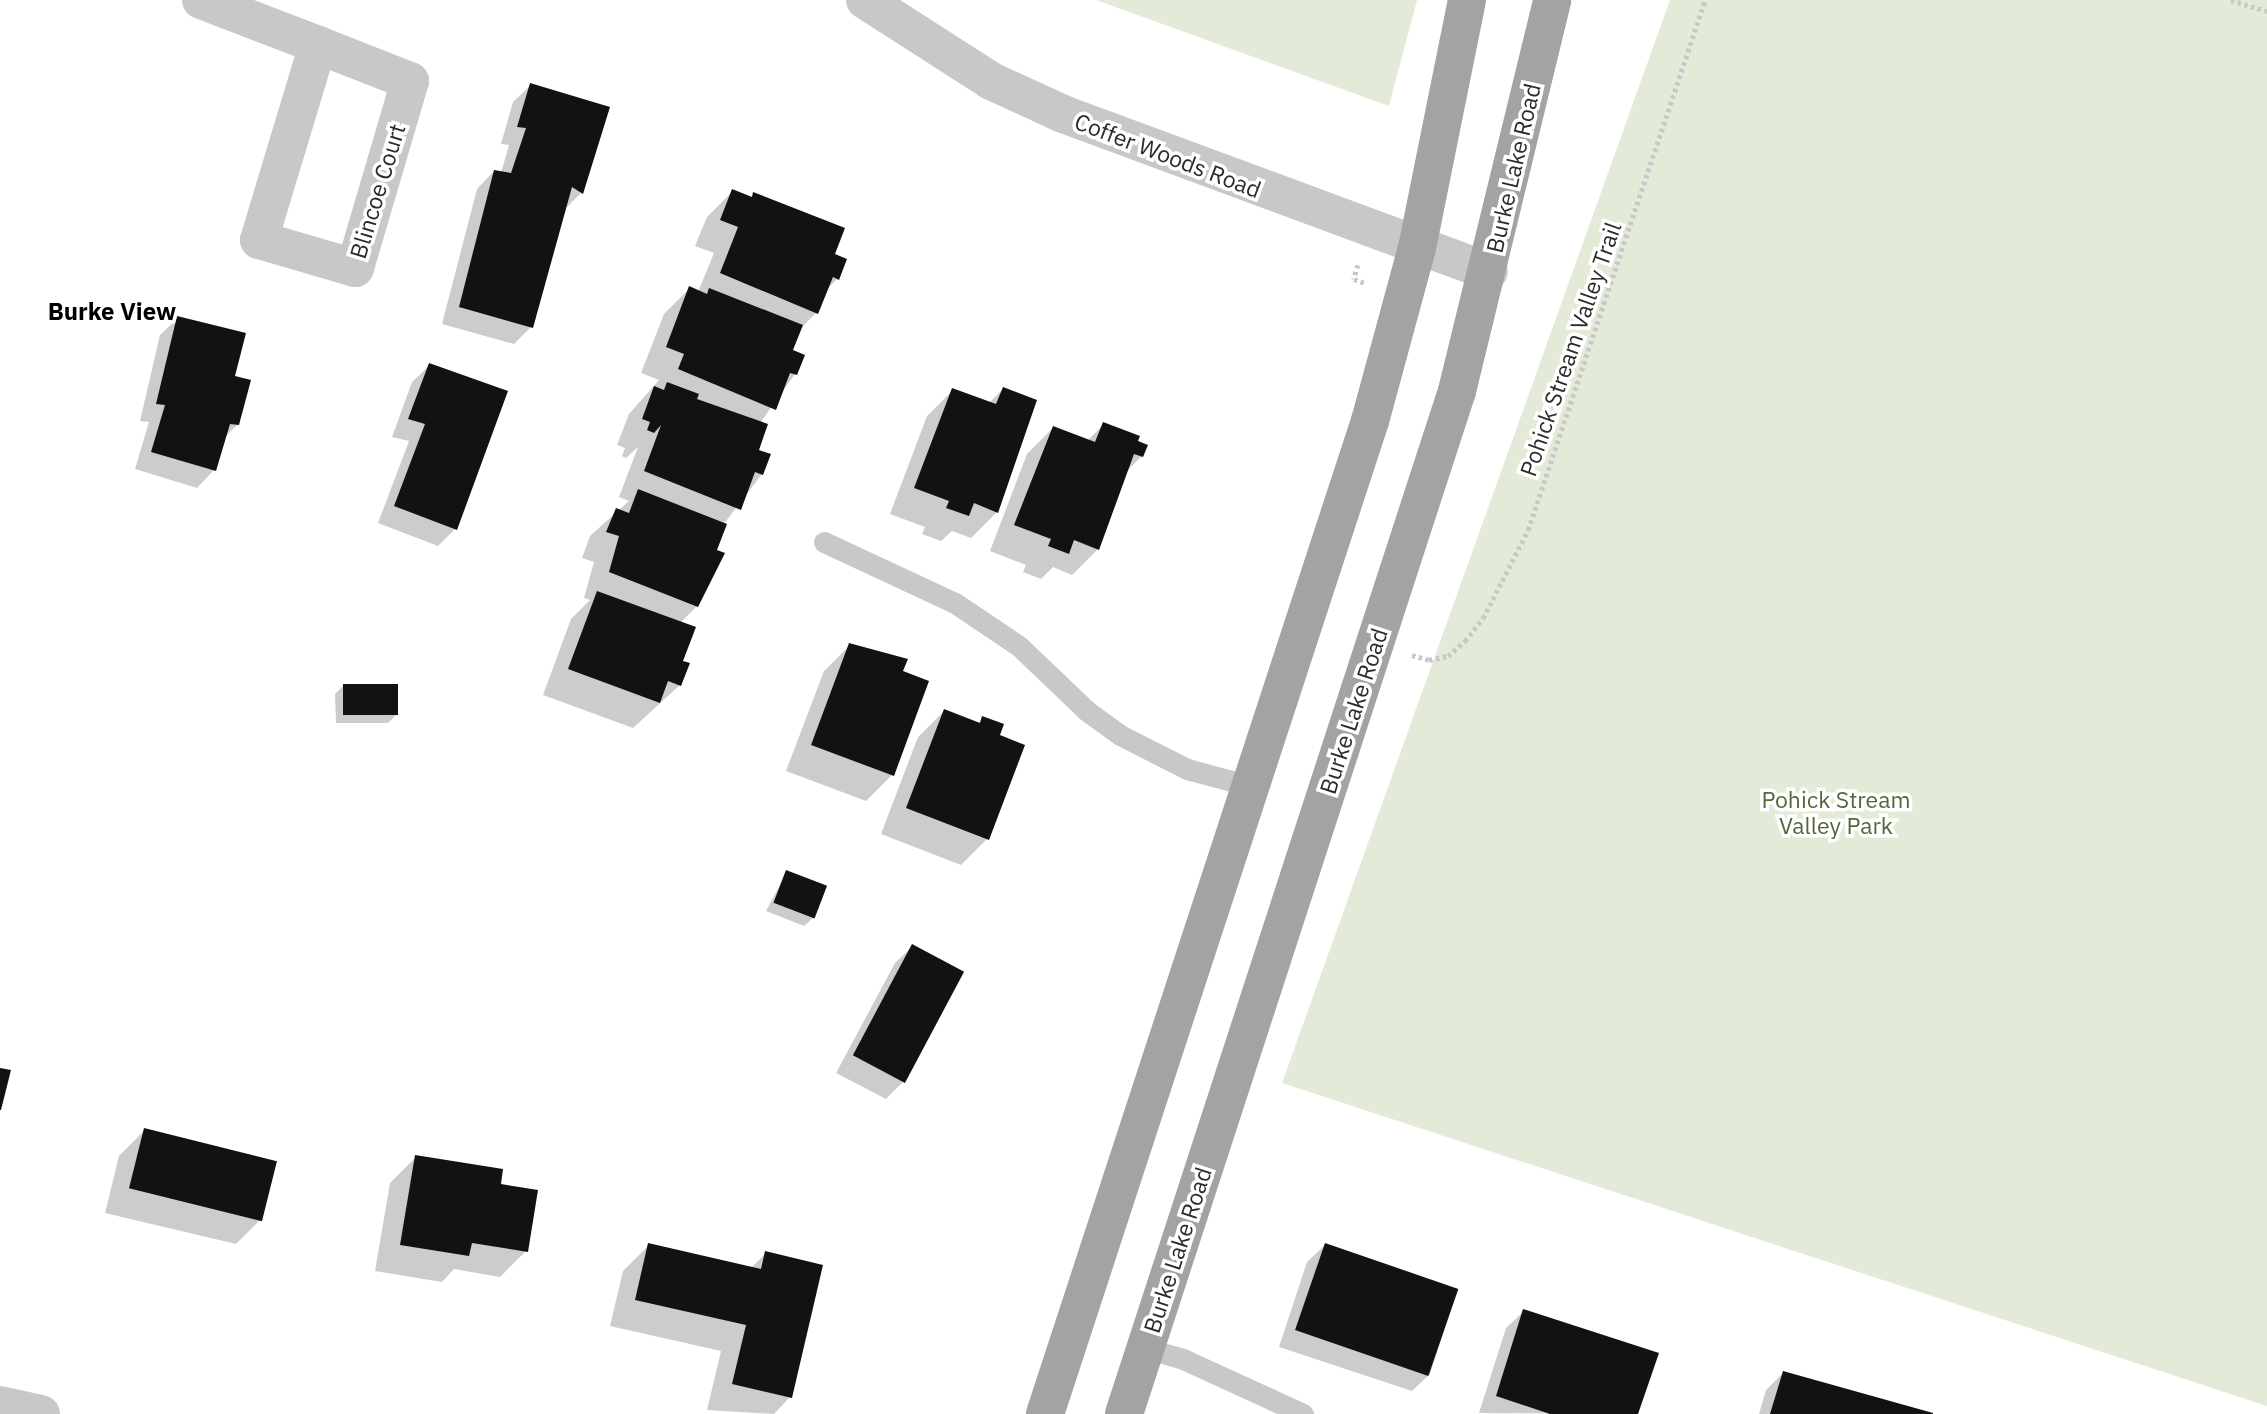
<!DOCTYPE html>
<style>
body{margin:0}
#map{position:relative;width:2267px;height:1414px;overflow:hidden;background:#fff;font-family:"IBM Plex Sans",sans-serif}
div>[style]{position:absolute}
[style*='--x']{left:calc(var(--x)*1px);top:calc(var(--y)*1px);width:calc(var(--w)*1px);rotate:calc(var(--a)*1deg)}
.green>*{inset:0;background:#e4ead8}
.shadow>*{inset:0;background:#0003}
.building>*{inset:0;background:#121212;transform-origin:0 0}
.path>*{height:4.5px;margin-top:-2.25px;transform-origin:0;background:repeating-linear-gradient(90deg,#c8c8c8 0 3.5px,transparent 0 7px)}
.service>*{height:21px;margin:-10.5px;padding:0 10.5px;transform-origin:10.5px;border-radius:10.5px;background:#c8c8c8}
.minor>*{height:38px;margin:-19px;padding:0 19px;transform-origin:19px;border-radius:19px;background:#c8c8c8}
.tertiary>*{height:38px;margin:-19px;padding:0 19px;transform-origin:19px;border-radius:19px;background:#c8c8c8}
.primary>*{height:38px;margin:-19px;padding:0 19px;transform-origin:19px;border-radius:19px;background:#a3a3a3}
span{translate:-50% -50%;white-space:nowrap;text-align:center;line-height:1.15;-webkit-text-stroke:7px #fff;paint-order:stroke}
.street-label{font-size:23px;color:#2b2b2b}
.park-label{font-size:23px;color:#556639}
.neighbourhood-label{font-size:24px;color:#000;font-weight:700}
</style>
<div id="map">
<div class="green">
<i style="clip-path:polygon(1096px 0,1417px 0,1389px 106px)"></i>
<i style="clip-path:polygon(1670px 0,2267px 0,2267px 1406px,1282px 1083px)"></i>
</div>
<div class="shadow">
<i style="clip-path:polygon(531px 85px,581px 193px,564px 210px,531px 327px,514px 344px,442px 324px,477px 189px,494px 171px,501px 173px,509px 145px,501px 144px,513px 102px)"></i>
<i style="clip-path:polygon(733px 191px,750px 198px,754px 194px,832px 255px,837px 279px,825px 291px,816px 313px,799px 330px,791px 351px,803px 356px,795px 374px,760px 423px,757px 451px,762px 474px,723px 525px,697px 606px,680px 623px,680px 685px,633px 728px,543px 695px,571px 619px,590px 600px,584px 598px,594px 562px,582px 558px,590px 536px,629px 501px,619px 497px,638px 447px,626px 458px,622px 456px,625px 448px,617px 445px,629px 414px,659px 380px,641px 373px,664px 314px,690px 288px,698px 292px,714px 253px,695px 246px,707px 217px)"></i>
<i style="clip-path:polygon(178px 318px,233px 377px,238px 424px,224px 438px,214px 470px,197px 488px,135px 469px,149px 422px,140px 421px,160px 335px)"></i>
<i style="clip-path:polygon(430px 365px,455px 529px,438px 546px,378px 523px,409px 441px,392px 437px,412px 382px)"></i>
<i style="clip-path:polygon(1003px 389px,997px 512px,971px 538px,952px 531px,941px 541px,922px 534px,925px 527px,890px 514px,927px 416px,953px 390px,989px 403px)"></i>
<i style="clip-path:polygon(1104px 424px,1136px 442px,1142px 456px,1125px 473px,1098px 549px,1072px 575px,1053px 567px,1041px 579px,1023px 572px,1026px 565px,990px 551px,1027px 454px,1053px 428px,1087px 441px)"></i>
<i style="clip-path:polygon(850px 645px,901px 672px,892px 775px,866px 801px,786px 771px,824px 671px)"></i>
<i style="clip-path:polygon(344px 685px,396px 715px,388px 723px,336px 723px,335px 694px)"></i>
<i style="clip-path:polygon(944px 711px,977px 724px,983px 718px,987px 839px,961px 865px,881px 834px,918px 737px)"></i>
<i style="clip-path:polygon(787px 872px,813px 918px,804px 926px,766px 911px)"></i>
<i style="clip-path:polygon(913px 946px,903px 1082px,886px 1099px,836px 1073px,895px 963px)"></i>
<i style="clip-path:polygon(145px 1130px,262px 1218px,236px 1244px,105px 1213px,119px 1156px)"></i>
<i style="clip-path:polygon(416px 1157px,499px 1186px,526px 1251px,500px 1277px,454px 1269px,442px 1282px,375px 1271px,390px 1183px)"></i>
<i style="clip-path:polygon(649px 1245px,750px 1269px,766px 1253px,790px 1397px,774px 1414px,707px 1410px,721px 1351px,610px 1326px,623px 1271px)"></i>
<i style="clip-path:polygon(1325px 1245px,1456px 1291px,1430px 1374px,1412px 1391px,1279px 1347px,1307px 1262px)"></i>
<i style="clip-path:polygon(1524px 1311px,1636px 1414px,1479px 1413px,1506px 1328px)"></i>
<i style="clip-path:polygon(1783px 1373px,1930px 1414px,1759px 1414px,1766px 1390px)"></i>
</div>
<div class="building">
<i style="clip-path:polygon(530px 83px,610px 107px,583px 194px,572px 187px,533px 328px,459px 307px,494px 170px,511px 173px,526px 128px,517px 127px)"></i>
<i style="clip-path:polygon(732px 189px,752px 197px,753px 192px,845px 228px,835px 254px,847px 259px,839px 280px,833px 277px,818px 314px,720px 273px,738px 227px,720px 220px)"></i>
<i style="clip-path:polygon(689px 286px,707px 294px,709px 288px,803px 325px,793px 350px,805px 355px,797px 375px,790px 373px,776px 410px,678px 369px,684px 354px,666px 347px)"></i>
<i style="clip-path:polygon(177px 316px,246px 333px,235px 376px,251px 380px,239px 425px,230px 424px,216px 471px,151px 452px,165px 405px,156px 404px)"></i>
<i style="clip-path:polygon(429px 363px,508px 391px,457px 530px,394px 506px,425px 424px,408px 419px)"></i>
<i style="clip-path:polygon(667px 382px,699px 394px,697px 399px,768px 424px,759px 450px,771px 454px,763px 475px,755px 472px,741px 510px,644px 471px,661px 425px,654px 433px,647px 430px,650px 422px,642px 419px,654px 386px,664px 390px)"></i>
<i style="clip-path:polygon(1003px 387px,1037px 400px,998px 513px,974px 503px,969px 516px,946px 508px,949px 501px,914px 488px,952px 388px,996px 404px)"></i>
<i style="clip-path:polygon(1103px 422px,1140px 436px,1138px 441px,1148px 445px,1143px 457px,1134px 454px,1099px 550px,1074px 540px,1069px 554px,1048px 546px,1051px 539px,1014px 525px,1053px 426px,1095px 442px)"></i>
<i style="clip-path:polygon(638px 489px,727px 524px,717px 550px,725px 553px,698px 607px,609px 572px,619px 536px,606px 532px,616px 508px,629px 513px)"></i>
<i style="clip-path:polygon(597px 591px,696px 627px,683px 661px,690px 663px,681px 686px,668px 681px,660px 703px,568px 669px)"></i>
<i style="clip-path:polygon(849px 643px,908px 659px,903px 671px,929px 681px,894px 776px,811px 745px)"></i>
<i style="left:343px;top:684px;width:55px;height:31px"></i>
<i style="clip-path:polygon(944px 709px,980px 723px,982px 716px,1004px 724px,1000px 735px,1025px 745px,989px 840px,906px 808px)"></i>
<i style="left:786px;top:870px;width:44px;height:35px;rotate:21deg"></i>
<i style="left:912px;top:944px;width:59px;height:126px;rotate:28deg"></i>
<i style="clip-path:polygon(0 1068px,11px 1070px,1px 1110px,0 1110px)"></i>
<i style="left:144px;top:1128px;width:137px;height:62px;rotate:14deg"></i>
<i style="clip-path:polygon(415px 1155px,503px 1169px,501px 1184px,538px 1190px,528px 1252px,472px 1243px,469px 1256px,400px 1245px)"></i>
<i style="clip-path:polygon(648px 1243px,761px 1269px,765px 1251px,823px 1265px,792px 1398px,732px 1384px,746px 1325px,635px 1300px)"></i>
<i style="left:1325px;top:1243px;width:141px;height:92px;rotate:19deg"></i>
<i style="clip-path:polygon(1523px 1309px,1659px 1353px,1638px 1414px,1550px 1414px,1496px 1396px)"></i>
<i style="clip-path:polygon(1783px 1371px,1933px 1413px,1933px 1414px,1770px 1414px)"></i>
</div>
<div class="path">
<i style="--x:2231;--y:0;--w:38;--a:17"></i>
<i style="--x:1358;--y:265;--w:15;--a:106"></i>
<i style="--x:1354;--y:279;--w:12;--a:20"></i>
<i style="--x:1412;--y:655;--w:18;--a:16"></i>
<i style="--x:1429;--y:660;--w:19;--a:-12"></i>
<i style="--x:1448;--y:656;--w:23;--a:-41"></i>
<i style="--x:1465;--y:641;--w:29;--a:-52"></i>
<i style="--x:1483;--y:618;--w:99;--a:-62.9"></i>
<i style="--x:1528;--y:530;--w:559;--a:-71.53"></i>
</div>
<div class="service">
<i style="--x:824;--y:542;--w:145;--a:25"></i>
<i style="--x:955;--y:603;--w:77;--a:33.9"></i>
<i style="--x:1019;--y:646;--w:94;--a:43.7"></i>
<i style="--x:1087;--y:711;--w:41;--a:36"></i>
<i style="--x:1120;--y:735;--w:75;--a:26.9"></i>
<i style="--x:1187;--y:769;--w:65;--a:15.1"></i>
<i style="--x:1145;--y:1348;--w:40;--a:16"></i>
<i style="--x:1183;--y:1359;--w:132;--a:24.6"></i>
</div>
<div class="minor">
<i style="--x:201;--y:0;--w:125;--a:21"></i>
<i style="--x:318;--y:45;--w:99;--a:21.4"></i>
<i style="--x:410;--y:81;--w:195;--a:106.4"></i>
<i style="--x:355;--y:268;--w:100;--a:-163.7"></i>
<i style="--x:259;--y:240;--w:204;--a:-73.2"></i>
<i style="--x:0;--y:1405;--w:42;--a:12.4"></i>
</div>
<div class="tertiary">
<i style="--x:865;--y:0;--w:150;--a:32.7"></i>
<i style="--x:991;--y:81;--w:79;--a:24.6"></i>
<i style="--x:1063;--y:114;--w:454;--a:20.3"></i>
</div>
<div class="primary">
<i style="--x:1045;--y:1414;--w:1045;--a:-71.88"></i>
<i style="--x:1370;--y:421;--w:179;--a:-74.8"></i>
<i style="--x:1417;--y:248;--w:253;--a:-78.6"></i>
<i style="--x:1124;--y:1414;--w:1076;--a:-71.97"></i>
<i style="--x:1457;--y:391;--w:402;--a:-76.3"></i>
</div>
<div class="street-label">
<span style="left:1168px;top:155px;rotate:21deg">Coffer Woods Road</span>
<span style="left:1513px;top:168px;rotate:-77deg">Burke Lake Road</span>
<span style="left:377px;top:191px;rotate:-73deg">Blincoe Court</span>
<span style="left:1570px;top:349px;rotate:-71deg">Pohick Stream Valley Trail</span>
<span style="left:1353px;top:711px;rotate:-72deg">Burke Lake Road</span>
<span style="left:1177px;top:1250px;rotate:-72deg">Burke Lake Road</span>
</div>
<div class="park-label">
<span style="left:1836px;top:812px">Pohick Stream<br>Valley Park</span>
</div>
<div class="neighbourhood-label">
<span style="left:112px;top:312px">Burke View</span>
</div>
</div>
